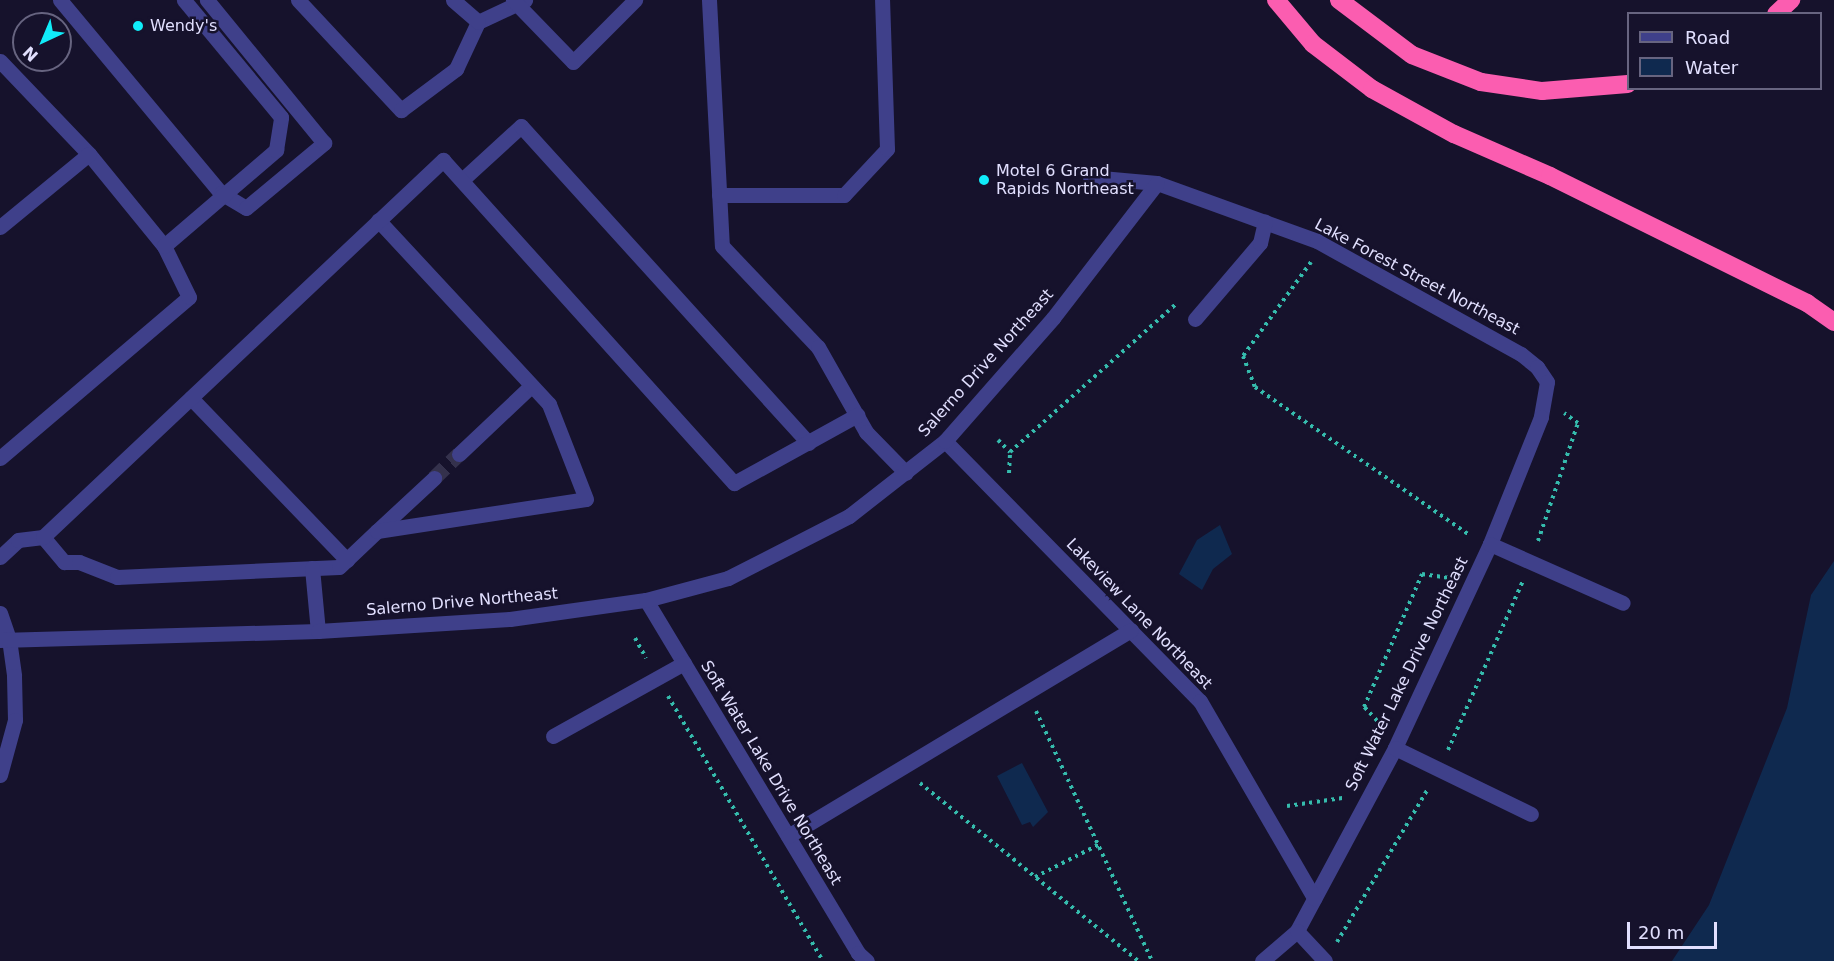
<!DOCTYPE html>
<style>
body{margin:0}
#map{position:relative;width:1834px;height:961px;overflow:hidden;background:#16122c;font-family:"DejaVu Sans",sans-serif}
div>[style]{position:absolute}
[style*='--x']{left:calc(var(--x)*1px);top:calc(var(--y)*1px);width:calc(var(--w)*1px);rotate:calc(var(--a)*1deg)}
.water>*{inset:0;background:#0f294f}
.minor-tunnel>*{height:15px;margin-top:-7.5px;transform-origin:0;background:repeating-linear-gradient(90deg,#34314c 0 15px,transparent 0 23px)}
.path>*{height:4px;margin-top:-2px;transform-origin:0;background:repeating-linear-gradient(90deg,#35bcad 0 3px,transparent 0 7.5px)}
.minor>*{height:15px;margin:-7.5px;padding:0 7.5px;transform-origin:7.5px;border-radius:7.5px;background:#3f408a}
.highway>*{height:18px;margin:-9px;padding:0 9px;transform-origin:9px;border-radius:9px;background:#fb5db0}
.dots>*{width:16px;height:16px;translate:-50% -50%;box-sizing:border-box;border:3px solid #16122c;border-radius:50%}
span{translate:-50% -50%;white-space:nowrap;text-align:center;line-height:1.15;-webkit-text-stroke:5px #16122c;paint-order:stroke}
.poi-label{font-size:16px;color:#e1dffe}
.left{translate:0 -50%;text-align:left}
.street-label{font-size:16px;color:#e1dffe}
.legend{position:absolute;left:1627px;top:12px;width:195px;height:78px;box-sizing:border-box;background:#16122c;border:2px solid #676480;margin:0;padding:8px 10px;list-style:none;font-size:18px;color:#e1dffe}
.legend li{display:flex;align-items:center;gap:12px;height:30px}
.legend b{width:30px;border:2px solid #676480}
.north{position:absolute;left:12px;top:12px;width:60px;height:60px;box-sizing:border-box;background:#16122c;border:2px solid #676480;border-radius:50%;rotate:224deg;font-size:16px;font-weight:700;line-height:24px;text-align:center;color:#e1dffe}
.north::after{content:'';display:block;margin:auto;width:21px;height:27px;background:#10ecf9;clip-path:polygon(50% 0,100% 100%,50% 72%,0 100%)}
.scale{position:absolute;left:1627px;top:922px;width:90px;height:27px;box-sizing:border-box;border:3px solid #e1dffe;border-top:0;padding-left:8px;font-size:18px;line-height:21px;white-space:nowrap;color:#e1dffe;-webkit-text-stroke:4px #16122c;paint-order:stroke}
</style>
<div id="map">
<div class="water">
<i style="clip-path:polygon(1220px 525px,1232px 554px,1213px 569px,1202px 590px,1179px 574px,1197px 540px)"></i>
<i style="clip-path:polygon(1834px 561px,1834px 961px,1672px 961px,1709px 905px,1787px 708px,1811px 595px)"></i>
<i style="clip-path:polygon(1022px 763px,1048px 812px,1033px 827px,1030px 822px,1022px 825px,997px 776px)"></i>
</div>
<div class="minor-tunnel">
<i style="--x:434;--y:478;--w:35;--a:-44"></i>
</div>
<div class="path">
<i style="--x:1311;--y:262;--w:116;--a:125.9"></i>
<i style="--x:1243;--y:356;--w:33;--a:69"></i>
<i style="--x:1255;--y:387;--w:259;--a:34.6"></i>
<i style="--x:998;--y:440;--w:17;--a:45"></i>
<i style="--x:1010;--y:452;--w:222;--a:-41.7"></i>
<i style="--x:1009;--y:473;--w:21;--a:-87"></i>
<i style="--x:1538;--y:541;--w:125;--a:-71.3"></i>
<i style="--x:1578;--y:423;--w:17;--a:-144"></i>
<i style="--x:635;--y:638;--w:23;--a:61"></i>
<i style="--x:668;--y:696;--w:307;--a:59.7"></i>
<i style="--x:1036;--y:711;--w:276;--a:65.1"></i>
<i style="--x:1382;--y:726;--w:26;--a:-133"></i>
<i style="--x:1364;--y:707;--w:145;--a:-66.4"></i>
<i style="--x:1422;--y:574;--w:28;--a:8"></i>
<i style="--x:1448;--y:750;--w:185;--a:-66.1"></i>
<i style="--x:920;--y:783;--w:281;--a:39.2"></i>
<i style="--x:1287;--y:806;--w:56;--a:-8.3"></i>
<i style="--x:1035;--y:877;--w:71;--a:-26.9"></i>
<i style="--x:1337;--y:942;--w:178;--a:-59.3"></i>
</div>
<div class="minor">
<i style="--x:60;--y:0;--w:251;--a:50.2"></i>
<i style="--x:221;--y:193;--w:29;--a:31"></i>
<i style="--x:246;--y:208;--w:102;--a:-39.8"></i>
<i style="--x:324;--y:143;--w:185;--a:-129.3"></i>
<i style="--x:298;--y:0;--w:151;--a:46.9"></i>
<i style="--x:401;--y:110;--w:69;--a:-36.7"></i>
<i style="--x:456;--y:69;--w:52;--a:-64.9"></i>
<i style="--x:478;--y:22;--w:52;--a:-25.1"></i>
<i style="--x:453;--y:0;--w:33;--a:41"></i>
<i style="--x:513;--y:0;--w:86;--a:45.9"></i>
<i style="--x:573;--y:62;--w:88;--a:-45"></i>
<i style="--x:709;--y:0;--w:246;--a:87"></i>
<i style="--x:722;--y:246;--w:139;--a:46.5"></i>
<i style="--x:818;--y:347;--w:98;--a:60.5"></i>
<i style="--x:866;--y:432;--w:57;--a:45.7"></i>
<i style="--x:0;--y:61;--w:129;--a:46.3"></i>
<i style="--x:89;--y:154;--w:119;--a:50.8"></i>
<i style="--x:1090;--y:177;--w:67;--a:5.1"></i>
<i style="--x:1157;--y:183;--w:170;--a:19.9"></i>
<i style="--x:1317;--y:241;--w:233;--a:29"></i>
<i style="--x:1521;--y:354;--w:21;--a:39"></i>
<i style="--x:1537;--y:367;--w:18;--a:56"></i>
<i style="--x:1547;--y:382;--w:36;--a:100"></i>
<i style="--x:1541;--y:417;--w:137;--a:111.9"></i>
<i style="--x:1490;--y:544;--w:225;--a:115"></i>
<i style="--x:1395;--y:748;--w:208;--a:118.2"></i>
<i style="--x:1297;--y:931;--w:46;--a:139.4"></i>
<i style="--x:462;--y:180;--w:80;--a:-42.5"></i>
<i style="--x:521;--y:126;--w:428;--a:47.8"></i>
<i style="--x:719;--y:195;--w:125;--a:0"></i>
<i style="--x:844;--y:195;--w:63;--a:-46.9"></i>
<i style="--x:887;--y:149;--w:149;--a:-91.9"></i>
<i style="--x:0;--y:227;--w:115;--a:-39.4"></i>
<i style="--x:1195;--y:319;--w:100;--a:-49.5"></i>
<i style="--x:1260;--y:243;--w:22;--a:-77"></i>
<i style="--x:191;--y:398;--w:225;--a:46.1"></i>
<i style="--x:945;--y:441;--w:364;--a:45.6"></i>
<i style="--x:1200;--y:701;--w:228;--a:59.9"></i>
<i style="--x:459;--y:454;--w:99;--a:-43.4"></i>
<i style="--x:0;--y:458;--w:248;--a:-40.4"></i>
<i style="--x:189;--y:297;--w:57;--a:-116.1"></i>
<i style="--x:164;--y:246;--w:148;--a:-40.6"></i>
<i style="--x:276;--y:150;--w:33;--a:-81"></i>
<i style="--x:281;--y:117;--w:152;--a:-129.7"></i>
<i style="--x:377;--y:531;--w:78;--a:-42.9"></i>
<i style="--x:43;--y:537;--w:33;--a:50"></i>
<i style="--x:64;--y:562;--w:15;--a:0"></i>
<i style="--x:79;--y:562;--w:41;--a:21.5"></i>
<i style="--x:117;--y:577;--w:222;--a:-2.6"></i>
<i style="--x:339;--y:567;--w:52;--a:-43.5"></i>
<i style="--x:377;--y:531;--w:211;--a:-8.7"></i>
<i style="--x:586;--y:499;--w:102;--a:-111.3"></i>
<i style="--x:549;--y:404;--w:251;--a:-132.9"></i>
<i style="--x:1490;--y:544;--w:145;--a:23.9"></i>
<i style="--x:0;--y:557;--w:25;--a:-43"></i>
<i style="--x:18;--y:540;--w:25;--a:-7"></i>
<i style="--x:43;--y:537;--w:550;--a:-43.3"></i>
<i style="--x:443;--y:160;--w:435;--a:48"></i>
<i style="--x:734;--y:483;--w:141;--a:-28.9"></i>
<i style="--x:312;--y:568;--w:63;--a:84.6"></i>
<i style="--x:646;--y:600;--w:412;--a:59"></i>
<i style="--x:858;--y:953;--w:12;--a:42"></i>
<i style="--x:0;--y:613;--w:28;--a:71"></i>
<i style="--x:9;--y:639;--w:37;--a:82"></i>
<i style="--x:14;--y:676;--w:44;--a:88.7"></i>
<i style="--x:15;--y:720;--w:57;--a:105.3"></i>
<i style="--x:0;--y:640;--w:318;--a:-1.6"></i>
<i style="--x:318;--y:631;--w:192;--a:-3.6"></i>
<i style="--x:510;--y:619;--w:137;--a:-8"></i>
<i style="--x:646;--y:600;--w:85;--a:-15"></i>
<i style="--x:728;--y:578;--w:136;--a:-27.1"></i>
<i style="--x:849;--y:516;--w:122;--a:-38"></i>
<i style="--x:945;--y:441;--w:164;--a:-48.7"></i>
<i style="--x:1053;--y:318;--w:170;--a:-52.4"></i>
<i style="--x:553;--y:736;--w:150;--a:-29.1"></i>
<i style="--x:1395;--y:748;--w:151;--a:25.9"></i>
<i style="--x:788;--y:836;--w:400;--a:-31"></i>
<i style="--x:1297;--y:931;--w:41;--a:47"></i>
</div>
<div class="highway">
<i style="--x:1276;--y:0;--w:57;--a:49.9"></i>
<i style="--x:1313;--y:44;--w:74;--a:37.3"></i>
<i style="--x:1372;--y:89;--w:94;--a:28.8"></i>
<i style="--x:1454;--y:134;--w:105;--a:23.6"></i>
<i style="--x:1550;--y:176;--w:287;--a:26.3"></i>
<i style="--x:1807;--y:303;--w:33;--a:35"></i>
<i style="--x:1339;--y:0;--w:91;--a:37"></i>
<i style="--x:1412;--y:55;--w:74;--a:21.4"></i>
<i style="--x:1481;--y:82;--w:62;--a:8.4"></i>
<i style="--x:1542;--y:91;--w:86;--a:-4.7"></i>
<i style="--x:1776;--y:14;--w:21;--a:-43"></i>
</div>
<div class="dots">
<i style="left:138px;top:26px;background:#10ecf9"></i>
<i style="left:984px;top:180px;background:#10ecf9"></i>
</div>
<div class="poi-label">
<span class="left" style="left:150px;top:26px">Wendy's</span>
<span class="left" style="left:996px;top:180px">Motel 6 Grand<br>Rapids Northeast</span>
</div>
<div class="street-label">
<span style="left:1417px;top:277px;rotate:28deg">Lake Forest Street Northeast</span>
<span style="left:986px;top:363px;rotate:-48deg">Salerno Drive Northeast</span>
<span style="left:462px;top:602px;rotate:-5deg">Salerno Drive Northeast</span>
<span style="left:1139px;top:614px;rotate:46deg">Lakeview Lane Northeast</span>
<span style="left:1407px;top:674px;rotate:-64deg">Soft Water Lake Drive Northeast</span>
<span style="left:771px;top:773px;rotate:59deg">Soft Water Lake Drive Northeast</span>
</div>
<ul class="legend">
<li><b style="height:8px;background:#3f408a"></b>Road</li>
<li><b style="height:16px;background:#0f294f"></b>Water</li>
</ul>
<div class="north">N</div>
<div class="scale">20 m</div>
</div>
